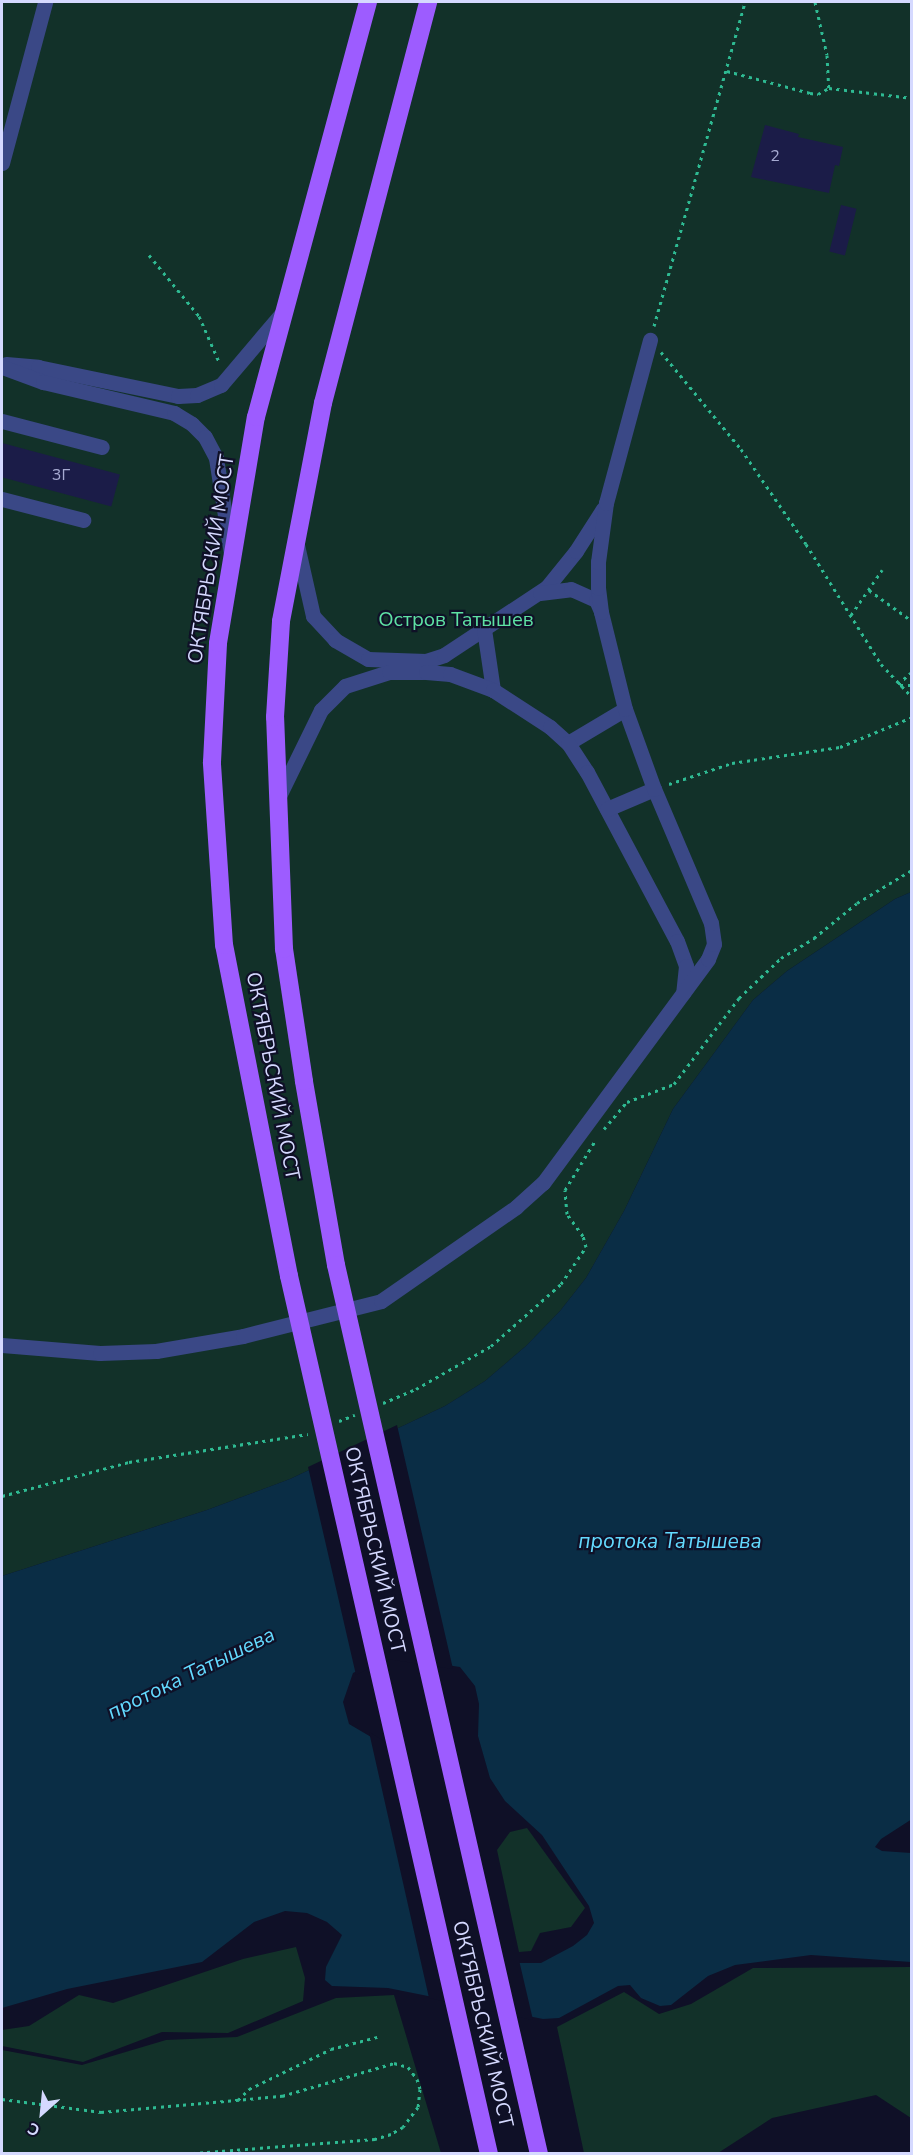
<!DOCTYPE html>
<meta charset="utf-8">
<style>
body{margin:0}
#map{position:relative;width:913px;height:2155px;overflow:hidden;background:#0f1027;font-family:"Nunito Sans",sans-serif}
div>[style]{position:absolute}
[style*='--x']{left:calc(var(--x)*1px);top:calc(var(--y)*1px);width:calc(var(--w)*1px);rotate:calc(var(--a)*1deg)}
.green>*{inset:0;background:#123129}
.water>*{inset:0;background:#0a2d45}
.pier>*{inset:0;background:#0f1027}
.building>*{inset:0;background:#1b1c48;transform-origin:0 0}
.path>*{height:3px;margin-top:-1.5px;transform-origin:0;background:repeating-linear-gradient(90deg,#2eba92 0 3px,transparent 0 7.5px)}
.minor>*{height:15px;margin:-7.5px;padding:0 7.5px;transform-origin:7.5px;border-radius:7.5px;background:#3a4886}
.major>*{height:18px;margin:-9px;padding:0 9px;transform-origin:9px;border-radius:9px;background:#9d5cff}
.major-bridge>*{height:18px;margin:-9px;padding:0 9px;transform-origin:9px;border-radius:9px;background:#9d5cff}
span{translate:-50% -50%;white-space:nowrap;text-align:center;line-height:1.15;-webkit-text-stroke:4.5px #0f1027;paint-order:stroke}
.number-label{font-size:16px;color:#a6aad1}
.number-label span{-webkit-text-stroke-width:0}
.street-label{font-size:20px;color:#d5d9ff}
.park-label{font-size:20px;color:#5ee1a3}
.water-label{font-size:21px;color:#63daff;font-style:italic}
.frame{position:absolute;inset:0;border:3px solid #d5d9ff;pointer-events:none}
.north{position:absolute;left:12px;top:2083px;width:60px;height:60px;-webkit-text-stroke:4px #0f1027;paint-order:stroke;rotate:207deg;font-size:16px;font-weight:700;line-height:24px;text-align:center;color:#d5d9ff}
.north::after{content:'';display:block;margin:auto;width:21px;height:27px;background:#d5d9ff;clip-path:polygon(50% 0,100% 100%,50% 72%,0 100%)}
</style>
<div id="map">
<div class="green">
<i style="clip-path:polygon(2px 2px,912px 2px,911px 892px,895px 899px,787px 971px,753px 1000px,673px 1109px,624px 1211px,586px 1278px,560px 1311px,526px 1346px,485px 1381px,445px 1406px,290px 1479px,207px 1510px,2px 1576px)"></i>
<i style="clip-path:polygon(527px 1828px,585px 1908px,571px 1927px,540px 1933px,531px 1951px,519px 1952px,497px 1850px,510px 1832px)"></i>
<i style="clip-path:polygon(296px 1947px,305px 1978px,303px 2001px,228px 2033px,162px 2032px,83px 2062px,2px 2046px,2px 2030px,29px 2026px,79px 1995px,113px 2003px,243px 1959px)"></i>
<i style="clip-path:polygon(911px 1967px,911px 2118px,876px 2095px,772px 2118px,718px 2153px,584px 2153px,557px 2027px,624px 1992px,659px 2014px,691px 2004px,753px 1968px)"></i>
<i style="clip-path:polygon(394px 1995px,441px 2153px,2px 2153px,2px 2050px,82px 2065px,166px 2040px,237px 2037px,336px 1998px)"></i>
</div>
<div class="water">
<i style="clip-path:polygon(evenodd,911px 892px,912px 1819px,881px 1839px,875px 1847px,882px 1851px,911px 1853px,911px 1962px,811px 1955px,735px 1965px,708px 1976px,671px 2005px,660px 2006px,641px 1998px,630px 1985px,618px 1986px,559px 2018px,543px 2019px,388px 1988px,332px 1986px,325px 1980px,326px 1967px,342px 1935px,327px 1922px,307px 1913px,285px 1911px,254px 1922px,202px 1962px,67px 1989px,2px 2008px,2px 1576px,207px 1510px,290px 1479px,445px 1406px,485px 1381px,526px 1346px,560px 1311px,586px 1278px,624px 1211px,673px 1109px,753px 1000px,787px 971px,895px 899px,911px 892px,386px 1656px,460px 1667px,475px 1686px,479px 1704px,478px 1736px,490px 1778px,505px 1801px,542px 1835px,589px 1906px,594px 1923px,587px 1935px,573px 1946px,541px 1963px,479px 1963px,438px 1939px,383px 1744px,349px 1724px,343px 1702px,353px 1673px,386px 1656px)"></i>
</div>
<div class="pier">
<i style="clip-path:polygon(397px 1425px,453px 1669px,387px 1659px,356px 1675px,308px 1467px)"></i>
<i style="clip-path:polygon(369px 1732px,386px 1742px,404px 1770px,440px 1937px,480px 1960px,519px 1960px,533px 2020px,429px 1998px)"></i>
</div>
<div class="building">
<i style="clip-path:polygon(765px 125px,799px 134px,798px 137px,843px 147px,839px 166px,835px 165px,829px 193px,751px 177px)"></i>
<i style="left:841px;top:205px;width:16px;height:48px;rotate:14deg"></i>
<i style="left:2px;top:443px;width:122px;height:33px;rotate:15deg"></i>
</div>
<div class="path">
<i style="--x:815;--y:2;--w:54;--a:77.2"></i>
<i style="--x:827;--y:55;--w:33;--a:87"></i>
<i style="--x:727;--y:71;--w:86;--a:14.8"></i>
<i style="--x:810;--y:93;--w:8;--a:7"></i>
<i style="--x:818;--y:94;--w:13;--a:-29"></i>
<i style="--x:829;--y:88;--w:84;--a:6.9"></i>
<i style="--x:149;--y:255;--w:79;--a:50.7"></i>
<i style="--x:199;--y:316;--w:52;--a:66.4"></i>
<i style="--x:654;--y:326;--w:337;--a:-74.3"></i>
<i style="--x:661;--y:352;--w:126;--a:50.5"></i>
<i style="--x:741;--y:449;--w:115;--a:55.6"></i>
<i style="--x:806;--y:544;--w:142;--a:58"></i>
<i style="--x:881;--y:664;--w:45;--a:46.8"></i>
<i style="--x:869;--y:590;--w:53;--a:35.8"></i>
<i style="--x:851;--y:615;--w:55;--a:-55.4"></i>
<i style="--x:898;--y:684;--w:18;--a:-41"></i>
<i style="--x:900;--y:685;--w:12;--a:0"></i>
<i style="--x:669;--y:784;--w:66;--a:-18.4"></i>
<i style="--x:732;--y:763;--w:109;--a:-8.4"></i>
<i style="--x:840;--y:747;--w:78;--a:-22.6"></i>
<i style="--x:604;--y:1129;--w:35;--a:-50"></i>
<i style="--x:627;--y:1102;--w:50;--a:-21"></i>
<i style="--x:674;--y:1084;--w:108;--a:-52.9"></i>
<i style="--x:739;--y:998;--w:58;--a:-43.6"></i>
<i style="--x:781;--y:958;--w:39;--a:-31"></i>
<i style="--x:814;--y:938;--w:55;--a:-39.1"></i>
<i style="--x:857;--y:903;--w:64;--a:-31"></i>
<i style="--x:383;--y:1403;--w:36;--a:-23"></i>
<i style="--x:416;--y:1389;--w:86;--a:-29.8"></i>
<i style="--x:491;--y:1346;--w:94;--a:-41.5"></i>
<i style="--x:561;--y:1284;--w:45;--a:-56"></i>
<i style="--x:586;--y:1247;--w:11;--a:-105"></i>
<i style="--x:583;--y:1236;--w:27;--a:-126"></i>
<i style="--x:567;--y:1214;--w:24;--a:-95"></i>
<i style="--x:565;--y:1190;--w:57;--a:-58.5"></i>
<i style="--x:339;--y:1421;--w:17;--a:-21"></i>
<i style="--x:2;--y:1496;--w:131;--a:-15"></i>
<i style="--x:129;--y:1462;--w:181;--a:-8.9"></i>
<i style="--x:2;--y:2099;--w:100;--a:7.5"></i>
<i style="--x:101;--y:2112;--w:182;--a:-5.1"></i>
<i style="--x:282;--y:2096;--w:117;--a:-16.4"></i>
<i style="--x:394;--y:2063;--w:15;--a:16"></i>
<i style="--x:408;--y:2067;--w:15;--a:53"></i>
<i style="--x:417;--y:2079;--w:10;--a:73"></i>
<i style="--x:420;--y:2089;--w:18;--a:96"></i>
<i style="--x:418;--y:2107;--w:25;--a:127"></i>
<i style="--x:403;--y:2127;--w:14;--a:150"></i>
<i style="--x:391;--y:2134;--w:17;--a:163"></i>
<i style="--x:375;--y:2139;--w:198;--a:175.6"></i>
<i style="--x:238;--y:2100;--w:16;--a:-45"></i>
<i style="--x:249;--y:2089;--w:91;--a:-26"></i>
<i style="--x:331;--y:2049;--w:48;--a:-14.6"></i>
</div>
<div class="minor">
<i style="--x:2;--y:163;--w:167;--a:-75"></i>
<i style="--x:6;--y:364;--w:32;--a:5"></i>
<i style="--x:38;--y:367;--w:143;--a:11.7"></i>
<i style="--x:178;--y:396;--w:19;--a:-3"></i>
<i style="--x:197;--y:395;--w:26;--a:-23"></i>
<i style="--x:221;--y:385;--w:94;--a:-49.7"></i>
<i style="--x:2;--y:367;--w:44;--a:20.1"></i>
<i style="--x:43;--y:382;--w:135;--a:13.3"></i>
<i style="--x:174;--y:413;--w:21;--a:31"></i>
<i style="--x:192;--y:424;--w:18;--a:45"></i>
<i style="--x:205;--y:437;--w:24;--a:62"></i>
<i style="--x:216;--y:458;--w:97;--a:81.1"></i>
<i style="--x:2;--y:421;--w:103;--a:14.6"></i>
<i style="--x:2;--y:499;--w:84;--a:14.5"></i>
<i style="--x:297;--y:545;--w:73;--a:77.3"></i>
<i style="--x:313;--y:616;--w:33;--a:47"></i>
<i style="--x:335;--y:640;--w:38;--a:30"></i>
<i style="--x:368;--y:659;--w:58;--a:2"></i>
<i style="--x:426;--y:661;--w:19;--a:-18"></i>
<i style="--x:444;--y:655;--w:123;--a:-33.4"></i>
<i style="--x:547;--y:587;--w:46;--a:-51.1"></i>
<i style="--x:576;--y:551;--w:50;--a:-57.3"></i>
<i style="--x:540;--y:593;--w:31;--a:-7"></i>
<i style="--x:571;--y:589;--w:27;--a:24"></i>
<i style="--x:596;--y:600;--w:10;--a:66"></i>
<i style="--x:484;--y:629;--w:62;--a:81.6"></i>
<i style="--x:568;--y:743;--w:66;--a:-30.8"></i>
<i style="--x:278;--y:798;--w:98;--a:-64"></i>
<i style="--x:321;--y:710;--w:34;--a:-45"></i>
<i style="--x:345;--y:686;--w:46;--a:-17.7"></i>
<i style="--x:389;--y:672;--w:37;--a:0"></i>
<i style="--x:426;--y:672;--w:24;--a:5"></i>
<i style="--x:450;--y:674;--w:46;--a:20.4"></i>
<i style="--x:493;--y:690;--w:68;--a:33"></i>
<i style="--x:550;--y:727;--w:24;--a:42"></i>
<i style="--x:568;--y:743;--w:35;--a:57"></i>
<i style="--x:587;--y:772;--w:191;--a:62"></i>
<i style="--x:677;--y:941;--w:27;--a:70"></i>
<i style="--x:686;--y:966;--w:27;--a:96"></i>
<i style="--x:607;--y:809;--w:51;--a:-23.1"></i>
<i style="--x:2;--y:1345;--w:98;--a:4.7"></i>
<i style="--x:100;--y:1353;--w:56;--a:-2"></i>
<i style="--x:156;--y:1351;--w:88;--a:-9.8"></i>
<i style="--x:243;--y:1336;--w:142;--a:-14.2"></i>
<i style="--x:381;--y:1301;--w:165;--a:-34.8"></i>
<i style="--x:516;--y:1207;--w:36;--a:-42"></i>
<i style="--x:543;--y:1183;--w:278;--a:-53.6"></i>
<i style="--x:708;--y:959;--w:16;--a:-68"></i>
<i style="--x:714;--y:944;--w:21;--a:-98"></i>
<i style="--x:711;--y:923;--w:146;--a:-113"></i>
<i style="--x:654;--y:789;--w:85;--a:-109.9"></i>
<i style="--x:625;--y:709;--w:100;--a:-103.9"></i>
<i style="--x:601;--y:612;--w:24;--a:-97"></i>
<i style="--x:598;--y:588;--w:26;--a:-90"></i>
<i style="--x:598;--y:562;--w:60;--a:-82.3"></i>
<i style="--x:606;--y:503;--w:169;--a:-74.9"></i>
</div>
<div class="major">
<i style="--x:336;--y:1265;--w:187;--a:-99.9"></i>
<i style="--x:304;--y:1081;--w:134;--a:-98.6"></i>
<i style="--x:284;--y:949;--w:232;--a:-92.2"></i>
<i style="--x:275;--y:717;--w:96;--a:-86.4"></i>
<i style="--x:281;--y:621;--w:222;--a:-79.1"></i>
<i style="--x:323;--y:403;--w:415;--a:-75.3"></i>
<i style="--x:289;--y:1276;--w:337;--a:-101.1"></i>
<i style="--x:224;--y:945;--w:183;--a:-93.8"></i>
<i style="--x:212;--y:762;--w:119;--a:-87.1"></i>
<i style="--x:218;--y:643;--w:229;--a:-80.5"></i>
<i style="--x:256;--y:417;--w:430;--a:-74.9"></i>
</div>
<div class="major-bridge">
<i style="--x:336;--y:1265;--w:912;--a:77.14"></i>
<i style="--x:289;--y:1276;--w:900;--a:77.17"></i>
</div>
<div class="number-label">
<span style="left:775px;top:156px">2</span>
<span style="left:61px;top:475px">3Г</span>
</div>
<div class="street-label">
<span style="left:211px;top:559px;rotate:-81deg">ОКТЯБРЬСКИЙ МОСТ</span>
<span style="left:273px;top:1076px;rotate:79deg">ОКТЯБРЬСКИЙ МОСТ</span>
<span style="left:375px;top:1550px;rotate:77deg">ОКТЯБРЬСКИЙ МОСТ</span>
<span style="left:483px;top:2024px;rotate:77deg">ОКТЯБРЬСКИЙ МОСТ</span>
</div>
<div class="park-label">
<span style="left:456px;top:619px">Остров Татышев</span>
</div>
<div class="water-label">
<span style="left:670px;top:1541px">протока Татышева</span>
<span style="left:191px;top:1673px;rotate:-26deg">протока Татышева</span>
</div>
<div class="frame"></div>
<div class="north">С</div>
</div>
